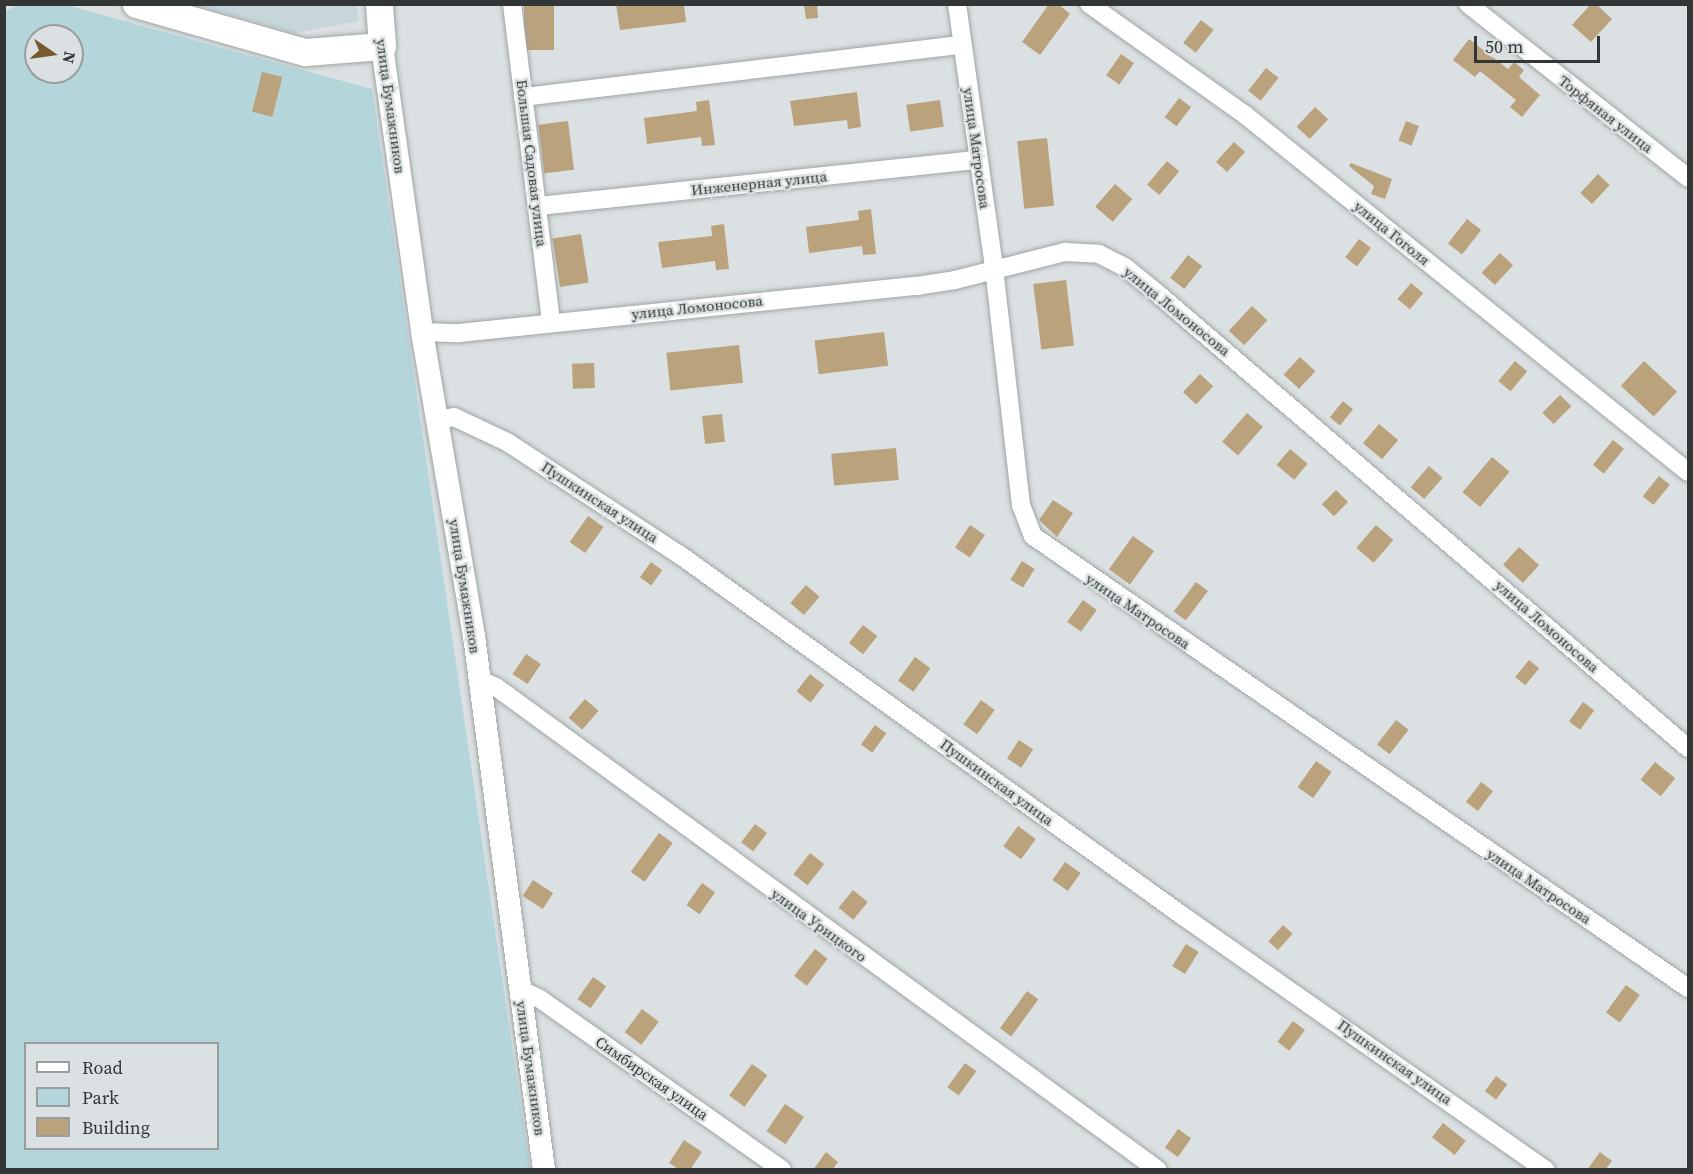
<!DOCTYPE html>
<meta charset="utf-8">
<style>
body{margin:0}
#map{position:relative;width:1693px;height:1174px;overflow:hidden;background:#dbe1e2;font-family:"Source Serif 4",serif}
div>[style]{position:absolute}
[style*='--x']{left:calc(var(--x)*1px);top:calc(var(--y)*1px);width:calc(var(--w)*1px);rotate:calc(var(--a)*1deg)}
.built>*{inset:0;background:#c7d7d9}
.green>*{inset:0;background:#b4d6da}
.building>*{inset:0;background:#baa27c;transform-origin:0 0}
.roads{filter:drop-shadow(0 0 2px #9fa5a5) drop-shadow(0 0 2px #9fa5a5)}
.minor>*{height:18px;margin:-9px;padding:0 9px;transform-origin:9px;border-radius:9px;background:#fff}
.tertiary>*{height:22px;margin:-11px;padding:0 11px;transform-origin:11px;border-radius:11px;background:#fff}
.secondary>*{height:27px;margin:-13.5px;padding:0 13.5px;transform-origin:13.5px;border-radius:13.5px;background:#fff}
span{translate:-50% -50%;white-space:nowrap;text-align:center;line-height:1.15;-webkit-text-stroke:4.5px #dbe1e2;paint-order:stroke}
.street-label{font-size:15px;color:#333636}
.frame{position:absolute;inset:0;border:6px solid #333636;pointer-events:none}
.legend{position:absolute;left:24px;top:1042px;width:195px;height:108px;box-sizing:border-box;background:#dbe1e2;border:2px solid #989d9d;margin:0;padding:8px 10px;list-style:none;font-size:18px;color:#333636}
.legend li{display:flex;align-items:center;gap:12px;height:30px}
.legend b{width:30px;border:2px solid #989d9d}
.north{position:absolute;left:24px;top:24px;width:60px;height:60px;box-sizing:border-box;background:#dbe1e2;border:2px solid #989d9d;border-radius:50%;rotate:103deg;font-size:16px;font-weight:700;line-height:24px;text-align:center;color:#333636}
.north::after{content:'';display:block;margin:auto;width:21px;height:27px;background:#755b2d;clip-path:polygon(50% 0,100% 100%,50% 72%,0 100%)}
.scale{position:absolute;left:1474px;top:36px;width:126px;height:27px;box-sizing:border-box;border:3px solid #333636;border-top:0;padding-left:8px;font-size:18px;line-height:21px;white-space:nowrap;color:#333636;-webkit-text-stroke:4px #dbe1e2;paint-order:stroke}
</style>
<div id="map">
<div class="built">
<i style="clip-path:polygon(195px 5px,357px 5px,359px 21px,295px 33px)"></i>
</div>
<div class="green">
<i style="clip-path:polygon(evenodd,19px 5px,66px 5px,372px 89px,530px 1169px,5px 1169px,4px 12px,19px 5px,36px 36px,72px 36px,72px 72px,36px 72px,36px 36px,19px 5px,26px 1044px,218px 1044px,218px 1148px,26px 1148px,26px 1044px)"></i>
</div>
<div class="building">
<i style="left:524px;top:4px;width:30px;height:46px"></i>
<i style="clip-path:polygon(616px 4px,684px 4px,686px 22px,620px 30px)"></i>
<i style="clip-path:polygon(804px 4px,817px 4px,818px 18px,806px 19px)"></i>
<i style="clip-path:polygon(1049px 4px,1058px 4px,1070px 14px,1040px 55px,1022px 42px)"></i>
<i style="clip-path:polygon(1591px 4px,1596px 4px,1612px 19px,1591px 42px,1572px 25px)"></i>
<i style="left:1201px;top:20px;width:16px;height:29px;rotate:38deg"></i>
<i style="clip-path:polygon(1469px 39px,1508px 69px,1514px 62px,1524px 70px,1519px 77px,1540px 95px,1522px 117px,1510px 107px,1516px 100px,1480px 71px,1475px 77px,1453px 60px)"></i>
<i style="left:1121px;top:54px;width:16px;height:26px;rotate:35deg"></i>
<i style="left:1266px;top:68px;width:16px;height:29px;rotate:38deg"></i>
<i style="left:262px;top:72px;width:21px;height:41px;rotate:14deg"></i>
<i style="clip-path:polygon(857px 92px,861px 127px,848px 129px,847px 120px,794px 126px,790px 101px)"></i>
<i style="left:1179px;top:98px;width:15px;height:24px;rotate:37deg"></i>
<i style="clip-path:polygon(709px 100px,715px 145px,702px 146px,701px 137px,647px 144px,644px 118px,697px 111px,696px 102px)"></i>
<i style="left:940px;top:100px;width:27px;height:34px;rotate:82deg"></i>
<i style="left:1315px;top:107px;width:18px;height:27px;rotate:43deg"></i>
<i style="left:568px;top:121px;width:49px;height:30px;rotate:83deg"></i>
<i style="left:1406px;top:121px;width:14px;height:21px;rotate:21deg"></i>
<i style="left:1047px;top:138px;width:68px;height:30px;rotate:84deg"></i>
<i style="left:1234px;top:142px;width:15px;height:27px;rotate:42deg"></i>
<i style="left:1167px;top:161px;width:16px;height:31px;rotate:40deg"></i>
<i style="clip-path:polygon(1351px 163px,1392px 179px,1385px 199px,1371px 194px,1374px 186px,1349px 166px)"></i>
<i style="left:1598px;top:174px;width:16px;height:26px;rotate:43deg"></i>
<i style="left:1115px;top:184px;width:23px;height:30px;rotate:41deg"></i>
<i style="clip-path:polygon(871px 209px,876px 254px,863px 255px,862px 246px,809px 253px,806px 227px,859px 220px,858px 211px)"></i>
<i style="left:1467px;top:219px;width:18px;height:31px;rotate:38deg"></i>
<i style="clip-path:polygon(724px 224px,729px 269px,716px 270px,715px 261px,662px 268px,658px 242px,712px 236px,711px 226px)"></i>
<i style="left:581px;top:234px;width:49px;height:29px;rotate:81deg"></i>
<i style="left:1359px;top:239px;width:15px;height:23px;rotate:37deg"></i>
<i style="left:1500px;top:253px;width:18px;height:27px;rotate:43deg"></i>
<i style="left:1188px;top:255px;width:18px;height:29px;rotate:38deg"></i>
<i style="left:1066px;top:280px;width:66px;height:33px;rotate:83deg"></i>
<i style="left:1411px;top:283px;width:16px;height:21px;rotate:40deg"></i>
<i style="left:1252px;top:306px;width:21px;height:34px;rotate:43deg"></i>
<i style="left:884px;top:332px;width:34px;height:70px;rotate:83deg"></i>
<i style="left:739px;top:345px;width:38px;height:73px;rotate:84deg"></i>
<i style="left:1300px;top:357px;width:21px;height:24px;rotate:43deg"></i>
<i style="left:1515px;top:361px;width:16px;height:26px;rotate:40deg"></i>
<i style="left:1644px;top:361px;width:45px;height:34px;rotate:43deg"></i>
<i style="left:594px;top:363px;width:25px;height:22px;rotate:88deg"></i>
<i style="left:1200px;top:374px;width:18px;height:25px;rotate:43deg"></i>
<i style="left:1560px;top:395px;width:16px;height:25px;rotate:45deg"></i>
<i style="left:1343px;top:401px;width:13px;height:21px;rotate:39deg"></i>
<i style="left:1247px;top:413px;width:21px;height:38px;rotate:41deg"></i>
<i style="left:722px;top:414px;width:28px;height:20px;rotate:84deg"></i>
<i style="left:1379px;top:424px;width:25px;height:25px;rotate:40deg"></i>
<i style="left:1613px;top:440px;width:14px;height:32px;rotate:39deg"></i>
<i style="left:896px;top:448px;width:32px;height:65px;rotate:85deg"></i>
<i style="left:1290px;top:449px;width:23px;height:21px;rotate:40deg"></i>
<i style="left:1492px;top:457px;width:23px;height:46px;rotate:40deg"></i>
<i style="left:1429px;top:466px;width:18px;height:28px;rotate:41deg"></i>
<i style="left:1659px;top:476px;width:14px;height:26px;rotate:39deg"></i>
<i style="left:1336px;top:490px;width:17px;height:20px;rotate:45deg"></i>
<i style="clip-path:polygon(1053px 500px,1073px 513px,1057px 537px,1039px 520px)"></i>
<i style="left:588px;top:516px;width:19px;height:32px;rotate:35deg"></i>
<i style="left:970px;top:525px;width:18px;height:27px;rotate:34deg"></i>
<i style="left:1376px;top:525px;width:23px;height:30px;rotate:41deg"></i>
<i style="left:1133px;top:536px;width:26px;height:41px;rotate:36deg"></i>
<i style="left:1519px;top:547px;width:27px;height:24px;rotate:42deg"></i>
<i style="left:1022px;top:561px;width:15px;height:22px;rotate:32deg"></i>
<i style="left:651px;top:562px;width:14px;height:19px;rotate:36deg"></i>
<i style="left:1196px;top:582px;width:15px;height:37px;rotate:37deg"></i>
<i style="left:806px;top:585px;width:18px;height:24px;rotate:41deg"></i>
<i style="left:1083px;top:600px;width:17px;height:27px;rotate:36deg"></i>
<i style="left:863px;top:625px;width:18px;height:23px;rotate:38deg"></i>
<i style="left:526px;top:654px;width:18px;height:24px;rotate:34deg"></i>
<i style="left:915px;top:657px;width:19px;height:29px;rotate:36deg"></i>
<i style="left:1529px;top:660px;width:13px;height:22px;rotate:39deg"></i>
<i style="left:810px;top:674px;width:18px;height:22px;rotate:38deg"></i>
<i style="left:585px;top:699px;width:18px;height:25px;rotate:41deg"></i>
<i style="left:981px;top:700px;width:17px;height:30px;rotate:36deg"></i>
<i style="left:1583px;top:702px;width:14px;height:24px;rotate:36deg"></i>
<i style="left:1396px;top:720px;width:16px;height:31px;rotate:38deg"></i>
<i style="left:875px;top:725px;width:14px;height:24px;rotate:36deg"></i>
<i style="left:1019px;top:740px;width:17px;height:22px;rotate:33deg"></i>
<i style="left:1316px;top:761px;width:19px;height:32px;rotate:35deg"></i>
<i style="left:1655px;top:762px;width:26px;height:23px;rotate:39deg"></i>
<i style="left:1481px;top:782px;width:15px;height:25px;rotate:37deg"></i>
<i style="left:755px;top:824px;width:15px;height:23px;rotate:37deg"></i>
<i style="left:1018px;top:826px;width:22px;height:25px;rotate:36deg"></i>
<i style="left:659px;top:833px;width:17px;height:48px;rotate:36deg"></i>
<i style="left:810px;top:853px;width:18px;height:27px;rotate:38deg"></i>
<i style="left:1065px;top:862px;width:19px;height:22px;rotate:35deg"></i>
<i style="left:533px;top:880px;width:24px;height:19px;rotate:33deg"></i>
<i style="left:702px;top:883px;width:16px;height:27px;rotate:35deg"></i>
<i style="left:853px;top:890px;width:19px;height:23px;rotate:39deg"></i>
<i style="left:1283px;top:925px;width:13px;height:22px;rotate:42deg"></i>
<i style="left:1186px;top:944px;width:15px;height:26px;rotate:32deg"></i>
<i style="left:815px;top:949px;width:16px;height:34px;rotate:38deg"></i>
<i style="left:593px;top:977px;width:16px;height:27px;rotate:35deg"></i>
<i style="left:1626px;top:985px;width:17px;height:34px;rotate:36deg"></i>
<i style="left:1027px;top:991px;width:14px;height:46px;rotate:36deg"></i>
<i style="left:642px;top:1009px;width:21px;height:29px;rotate:37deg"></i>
<i style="left:1293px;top:1021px;width:15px;height:26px;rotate:37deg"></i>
<i style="left:965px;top:1063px;width:14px;height:30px;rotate:36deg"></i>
<i style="left:752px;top:1064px;width:19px;height:39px;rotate:36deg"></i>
<i style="left:1496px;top:1076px;width:14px;height:19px;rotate:36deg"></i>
<i style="left:785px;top:1104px;width:23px;height:33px;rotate:34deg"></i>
<i style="left:1443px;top:1123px;width:29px;height:18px;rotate:38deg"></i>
<i style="left:1178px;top:1129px;width:16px;height:23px;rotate:35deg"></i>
<i style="clip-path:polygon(684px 1140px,702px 1152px,690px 1170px,680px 1170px,669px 1163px)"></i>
<i style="clip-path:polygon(826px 1152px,838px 1162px,832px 1170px,813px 1170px)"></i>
<i style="clip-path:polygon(1600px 1152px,1612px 1161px,1605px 1170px,1587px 1170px)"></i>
</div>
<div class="roads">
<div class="minor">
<i style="--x:512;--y:4;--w:320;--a:83"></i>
<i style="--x:957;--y:4;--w:267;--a:82"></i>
<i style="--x:994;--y:268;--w:239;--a:83.5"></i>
<i style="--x:1021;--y:505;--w:33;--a:69"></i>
<i style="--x:1033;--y:536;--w:796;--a:34.61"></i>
<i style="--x:1089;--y:4;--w:190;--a:35.4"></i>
<i style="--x:1244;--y:114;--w:570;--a:38.88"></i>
<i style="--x:1468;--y:4;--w:280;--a:38.3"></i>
<i style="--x:523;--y:97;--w:442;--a:-6.8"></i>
<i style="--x:538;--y:206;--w:443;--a:-6"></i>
<i style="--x:422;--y:332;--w:37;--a:2"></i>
<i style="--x:459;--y:333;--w:460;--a:-5.9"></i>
<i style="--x:917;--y:286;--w:38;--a:-9"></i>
<i style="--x:955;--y:280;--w:114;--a:-14.3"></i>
<i style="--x:1065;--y:252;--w:34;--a:3"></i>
<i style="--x:1099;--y:254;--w:30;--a:27"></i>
<i style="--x:1126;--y:268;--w:41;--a:39.1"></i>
<i style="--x:1158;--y:294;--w:698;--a:40.58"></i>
<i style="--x:437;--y:420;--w:17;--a:-10"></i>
<i style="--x:454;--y:417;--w:59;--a:25.3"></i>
<i style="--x:507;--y:442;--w:207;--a:33.2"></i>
<i style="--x:680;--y:555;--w:619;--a:35.67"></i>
<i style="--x:1183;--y:916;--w:443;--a:35"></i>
<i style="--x:480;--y:680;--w:17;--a:24"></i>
<i style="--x:496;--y:687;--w:819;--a:36.11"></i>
<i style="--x:521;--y:990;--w:21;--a:25"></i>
<i style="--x:540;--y:999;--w:296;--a:35.2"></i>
</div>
<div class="tertiary">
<i style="--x:382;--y:46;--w:289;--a:82"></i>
<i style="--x:422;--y:332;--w:308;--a:80.3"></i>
<i style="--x:474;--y:636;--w:539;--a:82.53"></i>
</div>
<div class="secondary">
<i style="--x:136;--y:4;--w:176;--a:15.9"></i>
<i style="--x:305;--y:52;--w:77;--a:-4.5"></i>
<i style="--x:382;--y:46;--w:42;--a:-94.1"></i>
</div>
</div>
<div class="street-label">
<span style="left:391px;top:106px;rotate:82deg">улица Бумажников</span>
<span style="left:1606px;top:114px;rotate:38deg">Торфяная улица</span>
<span style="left:977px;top:148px;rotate:82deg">улица Матросова</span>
<span style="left:532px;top:163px;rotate:83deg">Большая Садовая улица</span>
<span style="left:759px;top:183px;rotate:-6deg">Инженерная улица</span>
<span style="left:1392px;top:233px;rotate:39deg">улица Гоголя</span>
<span style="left:697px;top:307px;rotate:-6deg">улица Ломоносова</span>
<span style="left:1177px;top:311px;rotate:39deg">улица Ломоносова</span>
<span style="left:600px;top:502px;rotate:33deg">Пушкинская улица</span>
<span style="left:465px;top:586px;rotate:81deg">улица Бумажников</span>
<span style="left:1138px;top:611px;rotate:34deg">улица Матросова</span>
<span style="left:1547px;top:626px;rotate:41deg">улица Ломоносова</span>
<span style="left:997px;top:782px;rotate:36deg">Пушкинская улица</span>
<span style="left:1539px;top:886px;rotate:34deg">улица Матросова</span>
<span style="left:819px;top:925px;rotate:36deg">улица Урицкого</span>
<span style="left:1395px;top:1062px;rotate:35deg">Пушкинская улица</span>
<span style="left:531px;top:1068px;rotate:82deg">улица Бумажников</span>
<span style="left:652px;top:1078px;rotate:35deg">Симбирская улица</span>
</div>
<div class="frame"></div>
<ul class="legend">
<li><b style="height:8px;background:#fff"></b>Road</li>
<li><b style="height:16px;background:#b4d6da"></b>Park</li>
<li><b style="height:16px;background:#baa27c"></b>Building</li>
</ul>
<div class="north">N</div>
<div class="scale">50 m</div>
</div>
